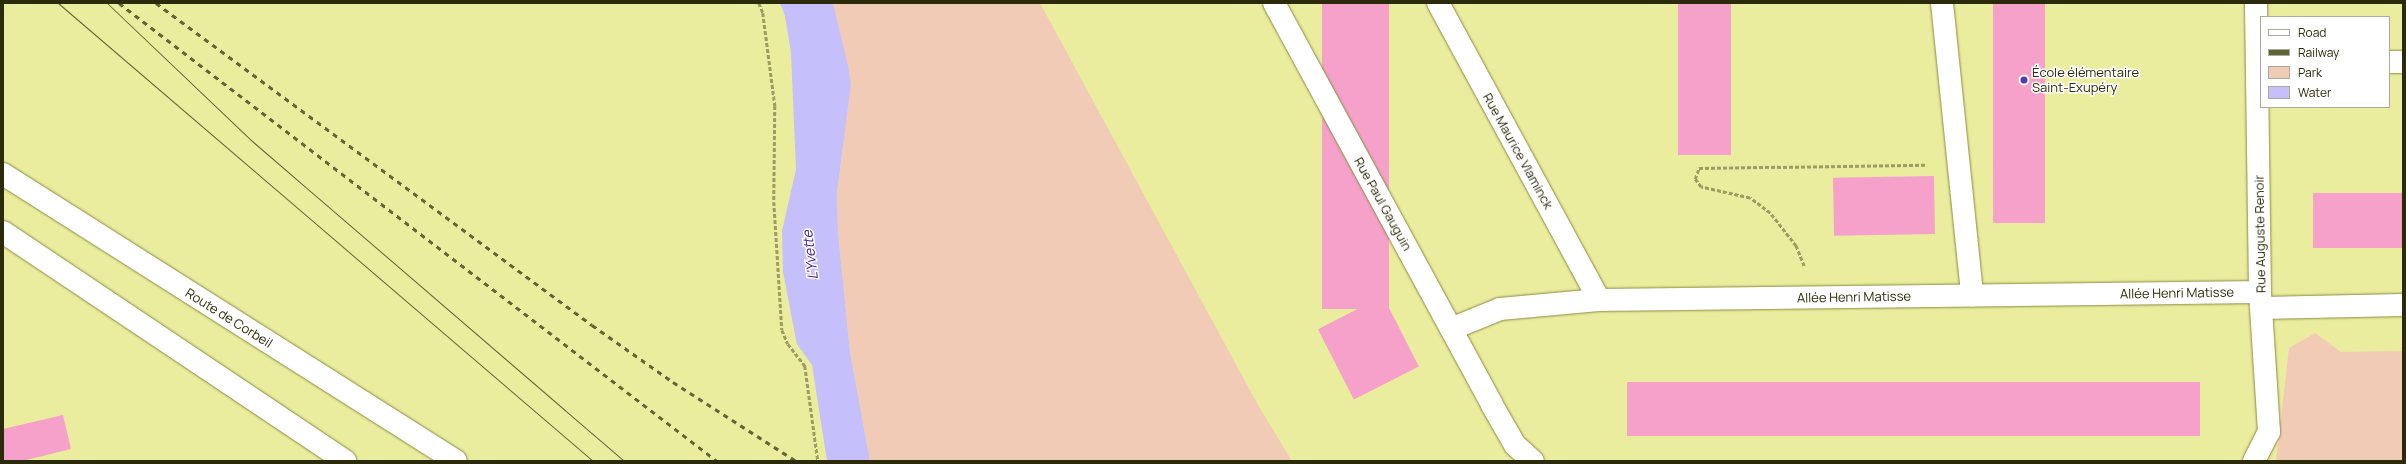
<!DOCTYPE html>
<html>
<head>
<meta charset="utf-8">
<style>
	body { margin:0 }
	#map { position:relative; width:2406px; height:464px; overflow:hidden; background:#eaec9e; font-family:Manrope,sans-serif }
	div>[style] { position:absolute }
	.green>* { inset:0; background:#f2cbb7 }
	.water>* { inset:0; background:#c5bffb }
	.pier>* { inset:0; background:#eaec9e }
	.building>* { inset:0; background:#f5a1ca; transform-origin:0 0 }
	.path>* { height:2.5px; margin-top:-1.25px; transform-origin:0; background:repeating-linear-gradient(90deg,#9b9d62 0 4px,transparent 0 6px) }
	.roads { filter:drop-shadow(0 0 1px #8c8c41) drop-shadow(0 0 1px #8c8c41) }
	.lane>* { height:22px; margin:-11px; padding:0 11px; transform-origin:11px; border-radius:11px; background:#fff }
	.street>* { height:22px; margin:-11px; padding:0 11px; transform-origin:11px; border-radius:11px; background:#fff }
	.secondary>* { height:22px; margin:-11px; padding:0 11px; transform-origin:11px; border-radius:11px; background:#fff }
	.tram>* { height:1px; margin:-0.5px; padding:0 0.5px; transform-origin:0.5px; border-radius:0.5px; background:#636436 }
	.rail>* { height:3px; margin-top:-1.5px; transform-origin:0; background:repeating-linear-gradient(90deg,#636436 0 5px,transparent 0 10px) }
	.dots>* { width:11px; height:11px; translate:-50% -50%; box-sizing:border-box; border:2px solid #fff; border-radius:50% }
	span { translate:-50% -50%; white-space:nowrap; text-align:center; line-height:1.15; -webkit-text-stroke:3px #fff; paint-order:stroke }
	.poi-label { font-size:13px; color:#2b2b0b }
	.left { translate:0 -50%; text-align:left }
	.street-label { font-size:13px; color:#2b2b0b }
	.water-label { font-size:14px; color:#422090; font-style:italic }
	.frame { position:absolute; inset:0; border:4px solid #2b2b0b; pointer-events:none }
	.legend { position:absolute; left:2260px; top:16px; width:130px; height:92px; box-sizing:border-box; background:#fff; border:1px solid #aaaa9d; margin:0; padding:5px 7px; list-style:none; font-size:12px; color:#2b2b0b }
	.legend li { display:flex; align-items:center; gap:8px; height:20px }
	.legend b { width:20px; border:1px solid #aaaa9d }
</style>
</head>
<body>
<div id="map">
	<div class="green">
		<i style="clip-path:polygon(833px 3px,1040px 3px,1258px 405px,1292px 461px,870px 461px,850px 352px,838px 232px,837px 193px,851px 85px)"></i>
		<i style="clip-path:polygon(2315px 333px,2341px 352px,2403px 351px,2403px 461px,2276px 461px,2289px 348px)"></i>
	</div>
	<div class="water">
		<i style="clip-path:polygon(780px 3px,833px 3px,848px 66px,851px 85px,837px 193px,838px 232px,850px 352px,870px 461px,827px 461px,797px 345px,783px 272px,782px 231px,796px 169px,791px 53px,785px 16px)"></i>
	</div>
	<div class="pier">
		<i style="clip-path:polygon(794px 340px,812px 365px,827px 461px,816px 456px)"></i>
	</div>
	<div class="building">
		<i style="left:1322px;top:3px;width:67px;height:306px"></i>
		<i style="left:1678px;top:3px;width:53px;height:152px"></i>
		<i style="left:1993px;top:3px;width:52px;height:220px"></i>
		<i style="left:1934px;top:176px;width:58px;height:101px;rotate:89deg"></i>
		<i style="left:2403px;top:193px;width:55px;height:90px;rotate:90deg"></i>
		<i style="left:1383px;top:296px;width:79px;height:73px;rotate:63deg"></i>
		<i style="left:2200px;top:382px;width:54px;height:573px;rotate:90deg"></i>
		<i style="clip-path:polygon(63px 415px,71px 449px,22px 461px,3px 461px,3px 429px)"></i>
	</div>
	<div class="path">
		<i style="left:759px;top:3px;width:11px;rotate:68deg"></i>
		<i style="left:763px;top:13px;width:94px;rotate:82.6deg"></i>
		<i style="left:775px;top:106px;width:96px;rotate:90.6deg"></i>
		<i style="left:774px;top:202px;width:128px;rotate:86.4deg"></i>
		<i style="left:782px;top:330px;width:15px;rotate:67deg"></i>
		<i style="left:788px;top:344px;width:28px;rotate:52deg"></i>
		<i style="left:805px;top:366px;width:96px;rotate:82.2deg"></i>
		<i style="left:1804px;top:266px;width:22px;rotate:-112deg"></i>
		<i style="left:1796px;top:246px;width:42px;rotate:-128.2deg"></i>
		<i style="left:1770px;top:213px;width:25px;rotate:-143deg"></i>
		<i style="left:1750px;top:198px;width:50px;rotate:-167.3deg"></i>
		<i style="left:1701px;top:187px;width:10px;rotate:-127deg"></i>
		<i style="left:1695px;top:179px;width:12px;rotate:-70deg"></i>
		<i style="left:1699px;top:168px;width:227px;rotate:-0.8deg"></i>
	</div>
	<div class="roads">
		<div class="lane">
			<i style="left:1438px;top:3px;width:338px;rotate:61.5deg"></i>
			<i style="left:1942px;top:3px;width:294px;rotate:84.1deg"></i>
			<i style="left:2389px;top:62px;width:14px"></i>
			<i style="left:2261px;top:308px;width:142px;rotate:-1.2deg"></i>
			<i style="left:1451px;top:329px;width:53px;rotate:-22.2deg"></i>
			<i style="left:1500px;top:309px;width:99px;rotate:-5.2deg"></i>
			<i style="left:1599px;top:300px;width:661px;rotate:-0.69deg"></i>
		</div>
		<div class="street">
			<i style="left:1274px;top:3px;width:457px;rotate:61.5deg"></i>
			<i style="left:1492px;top:405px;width:46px;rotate:60.1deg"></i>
			<i style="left:1515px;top:445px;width:24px;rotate:42deg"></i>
			<i style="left:2254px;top:461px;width:33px;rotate:-63deg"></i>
			<i style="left:2269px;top:432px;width:140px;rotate:-93.7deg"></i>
			<i style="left:2260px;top:292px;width:289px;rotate:-90.8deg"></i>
		</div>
		<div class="secondary">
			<i style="left:3px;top:174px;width:536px;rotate:32.36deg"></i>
			<i style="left:3px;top:232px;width:412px;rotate:33.8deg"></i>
		</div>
	</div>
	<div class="tram">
		<i style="left:58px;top:3px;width:704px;rotate:40.57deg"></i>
		<i style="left:107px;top:3px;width:200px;rotate:43.6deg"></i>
		<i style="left:252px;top:141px;width:491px;rotate:40.7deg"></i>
	</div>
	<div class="rail">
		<i style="left:119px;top:3px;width:753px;rotate:37.45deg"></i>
		<i style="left:156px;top:3px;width:542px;rotate:36.45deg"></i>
		<i style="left:592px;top:325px;width:99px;rotate:35.1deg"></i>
		<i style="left:673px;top:382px;width:146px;rotate:32.7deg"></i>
	</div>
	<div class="dots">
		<i style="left:2024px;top:80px;background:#5738b0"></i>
	</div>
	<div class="poi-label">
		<span class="left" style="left:2032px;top:80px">École élémentaire<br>Saint-Exupéry</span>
	</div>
	<div class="street-label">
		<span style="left:1518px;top:151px;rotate:61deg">Rue Maurice Vlaminck</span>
		<span style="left:1383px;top:204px;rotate:61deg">Rue Paul Gauguin</span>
		<span style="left:2260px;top:234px;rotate:-91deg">Rue Auguste Renoir</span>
		<span style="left:2177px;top:293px;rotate:-1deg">Allée Henri Matisse</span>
		<span style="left:1854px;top:297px;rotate:-1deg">Allée Henri Matisse</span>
		<span style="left:229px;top:318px;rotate:32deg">Route de Corbeil</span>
	</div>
	<div class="water-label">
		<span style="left:810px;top:255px;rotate:-97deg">L'Yvette</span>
	</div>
	<div class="frame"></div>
	<ul class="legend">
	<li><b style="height:5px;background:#fff"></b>Road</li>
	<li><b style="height:5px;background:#636436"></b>Railway</li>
	<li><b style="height:11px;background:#f2cbb7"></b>Park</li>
	<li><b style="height:11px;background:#c5bffb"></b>Water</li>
	</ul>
</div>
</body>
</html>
